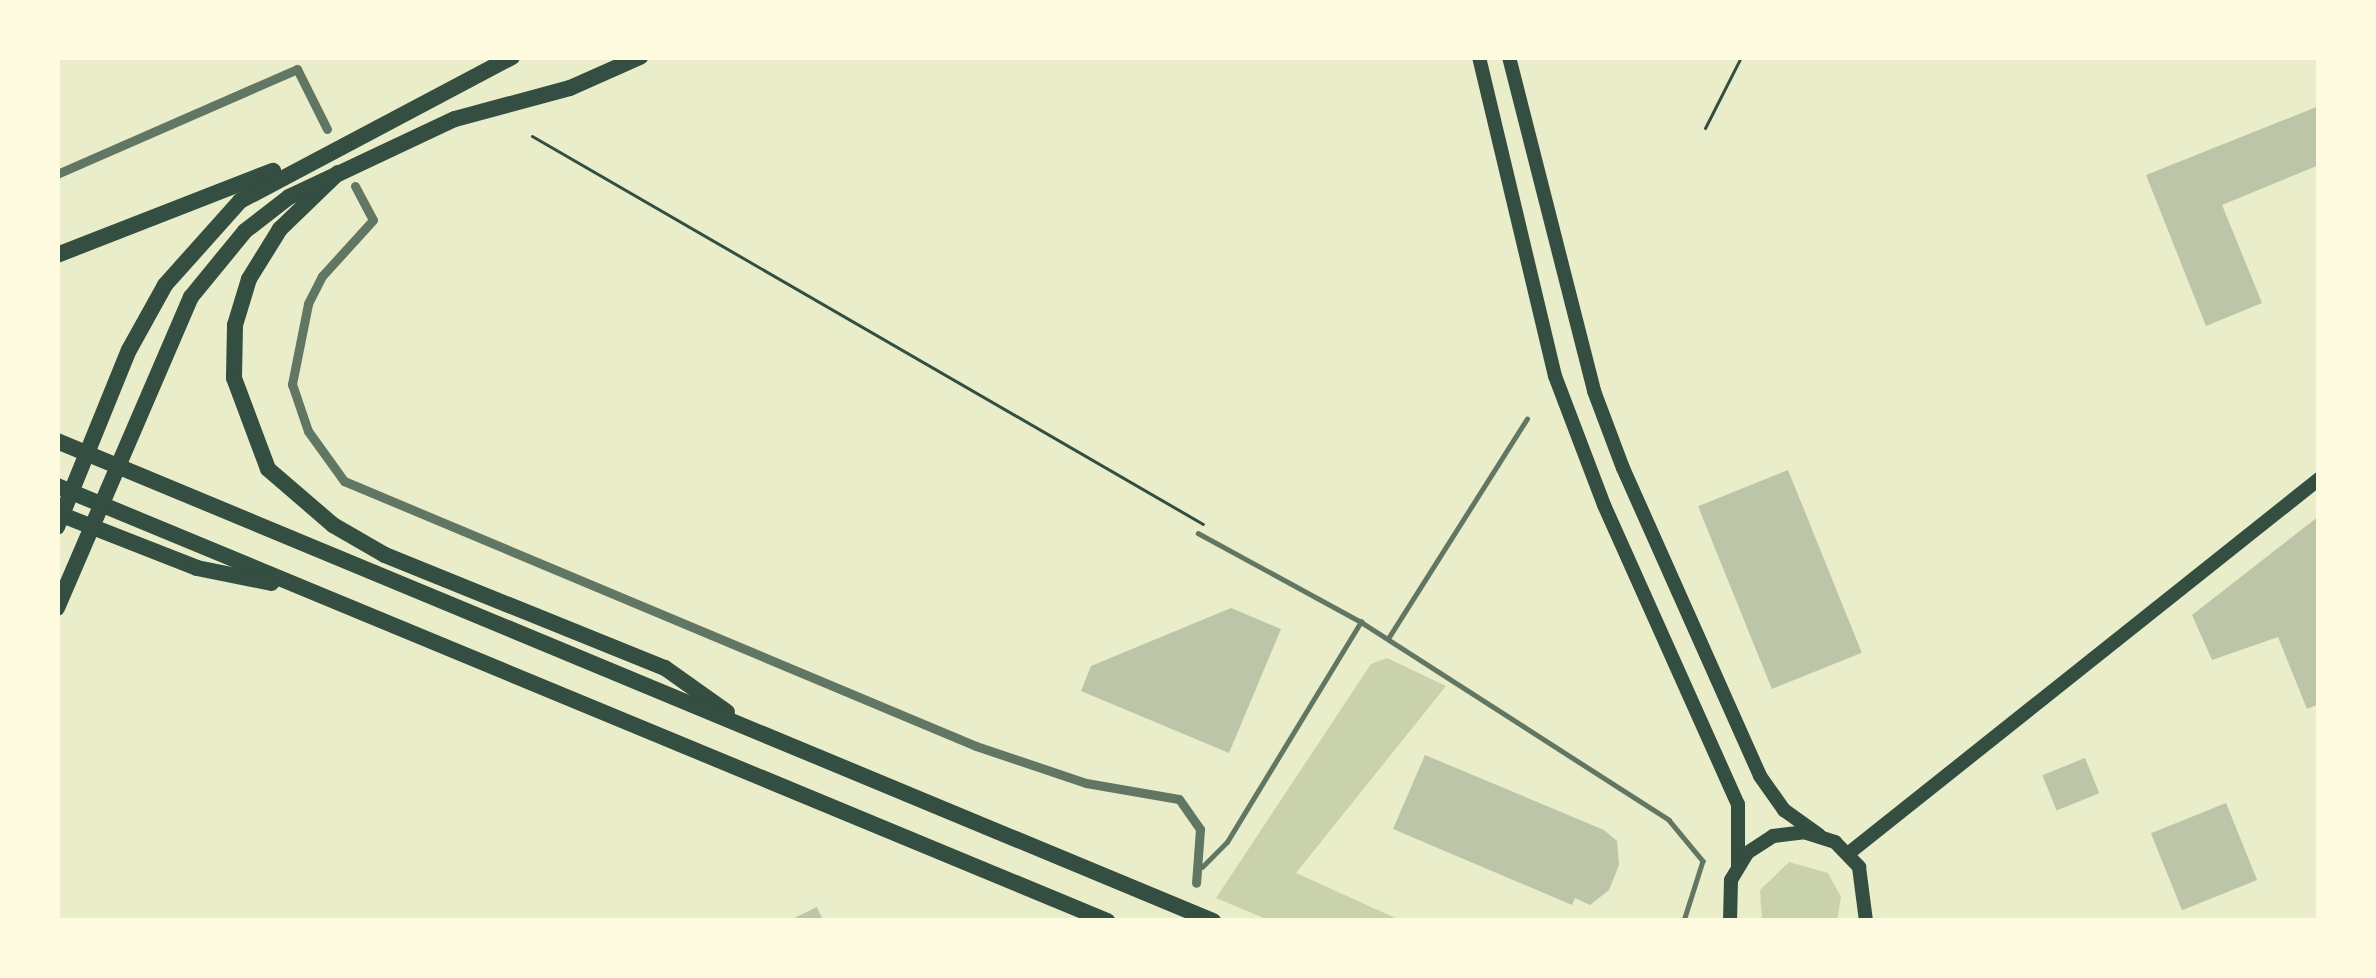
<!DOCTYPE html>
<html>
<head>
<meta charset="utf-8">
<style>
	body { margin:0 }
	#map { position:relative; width:2376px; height:978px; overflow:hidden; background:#e9edc9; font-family:Manrope,sans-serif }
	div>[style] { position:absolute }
	.green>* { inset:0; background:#cad2ad }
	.building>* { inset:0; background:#bcc5a7; transform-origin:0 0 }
	.path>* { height:3px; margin:-1.5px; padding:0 1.5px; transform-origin:1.5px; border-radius:1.5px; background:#344e41 }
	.service>* { height:4.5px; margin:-2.25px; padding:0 2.25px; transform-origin:2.25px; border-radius:2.25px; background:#617663 }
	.minor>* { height:9px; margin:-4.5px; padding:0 4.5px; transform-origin:4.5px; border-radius:4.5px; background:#617663 }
	.primary>* { height:14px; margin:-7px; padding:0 7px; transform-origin:7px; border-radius:7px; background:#344e41 }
	.motorway>* { height:16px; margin:-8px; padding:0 8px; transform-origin:8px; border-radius:8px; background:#344e41 }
	span { translate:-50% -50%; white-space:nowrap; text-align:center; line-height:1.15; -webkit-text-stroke:9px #fefae0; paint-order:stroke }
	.frame { position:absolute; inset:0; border:60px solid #fefae0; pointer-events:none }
</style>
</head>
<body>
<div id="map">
	<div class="green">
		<i style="clip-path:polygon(1387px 658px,1446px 686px,1296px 873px,1402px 921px,1271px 921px,1216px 898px,1371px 664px)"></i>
		<i style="clip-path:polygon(1789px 862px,1828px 873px,1841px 897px,1837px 921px,1762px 921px,1760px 890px)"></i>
	</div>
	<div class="building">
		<i style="clip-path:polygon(2319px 106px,2319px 165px,2222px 205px,2262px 303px,2206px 326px,2146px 175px)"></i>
		<i style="left:1788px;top:470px;width:197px;height:97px;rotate:68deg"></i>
		<i style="clip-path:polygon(2319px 516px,2319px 704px,2307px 709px,2278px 637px,2212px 660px,2192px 615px)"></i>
		<i style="clip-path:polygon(1231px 608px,1281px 629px,1229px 753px,1081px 691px,1091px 666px)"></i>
		<i style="clip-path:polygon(1425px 755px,1604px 830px,1617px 841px,1619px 865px,1609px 890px,1590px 905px,1575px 898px,1572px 905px,1393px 829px)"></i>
		<i style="left:2085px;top:758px;width:38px;height:46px;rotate:68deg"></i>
		<i style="left:2226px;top:803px;width:83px;height:81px;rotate:68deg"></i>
		<i style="clip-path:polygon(817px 907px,823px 921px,788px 921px)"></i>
	</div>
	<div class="path">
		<i style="left:1705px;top:128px;width:80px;rotate:-63.1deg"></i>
		<i style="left:532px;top:136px;width:775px;rotate:30.04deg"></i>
	</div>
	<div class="service">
		<i style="left:1198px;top:533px;width:186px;rotate:28.6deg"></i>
		<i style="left:1361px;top:622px;width:366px;rotate:32.7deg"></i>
		<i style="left:1669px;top:820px;width:53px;rotate:50.3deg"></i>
		<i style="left:1703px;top:861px;width:63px;rotate:107.6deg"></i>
		<i style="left:1389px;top:637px;width:258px;rotate:-57.7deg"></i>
		<i style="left:1202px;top:867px;width:35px;rotate:-45deg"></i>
		<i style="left:1227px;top:842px;width:258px;rotate:-58.7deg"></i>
	</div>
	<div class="minor">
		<i style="left:57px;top:174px;width:262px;rotate:-23.6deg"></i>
		<i style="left:297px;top:69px;width:67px;rotate:63.4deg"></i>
		<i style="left:355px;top:186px;width:38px;rotate:62deg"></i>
		<i style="left:373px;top:220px;width:76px;rotate:132.3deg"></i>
		<i style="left:322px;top:276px;width:31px;rotate:117deg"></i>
		<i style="left:308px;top:304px;width:82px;rotate:101.3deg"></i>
		<i style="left:292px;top:384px;width:50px;rotate:71.2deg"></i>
		<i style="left:308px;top:431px;width:62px;rotate:54.2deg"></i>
		<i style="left:344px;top:481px;width:685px;rotate:22.75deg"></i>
		<i style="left:976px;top:746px;width:116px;rotate:18.6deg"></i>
		<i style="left:1086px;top:783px;width:94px;rotate:9.8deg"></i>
		<i style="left:1179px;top:799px;width:37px;rotate:55deg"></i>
		<i style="left:1200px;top:829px;width:54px;rotate:94.2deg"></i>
	</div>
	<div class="primary">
		<i style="left:1479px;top:57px;width:328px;rotate:76.6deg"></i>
		<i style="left:1555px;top:376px;width:138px;rotate:69.2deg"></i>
		<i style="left:1604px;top:505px;width:328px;rotate:65.9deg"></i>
		<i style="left:1738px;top:804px;width:62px;rotate:90deg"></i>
		<i style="left:1509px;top:57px;width:345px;rotate:75.7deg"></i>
		<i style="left:1594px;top:391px;width:82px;rotate:69.4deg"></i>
		<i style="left:1623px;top:468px;width:337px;rotate:66deg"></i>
		<i style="left:1760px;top:776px;width:42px;rotate:54.8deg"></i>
		<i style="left:1784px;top:810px;width:43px;rotate:35.5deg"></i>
		<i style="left:1849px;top:853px;width:601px;rotate:-38.51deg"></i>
		<i style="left:1730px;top:921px;width:41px;rotate:-88.6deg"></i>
		<i style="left:1731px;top:880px;width:31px;rotate:-59deg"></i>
		<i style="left:1747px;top:853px;width:31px;rotate:-33deg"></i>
		<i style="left:1773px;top:836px;width:31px;rotate:-7deg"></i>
		<i style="left:1804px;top:832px;width:33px;rotate:18deg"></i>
		<i style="left:1835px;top:842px;width:35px;rotate:46deg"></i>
		<i style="left:1859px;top:867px;width:54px;rotate:82.6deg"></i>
	</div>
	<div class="motorway">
		<i style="left:338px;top:173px;width:81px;rotate:136deg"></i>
		<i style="left:280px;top:229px;width:59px;rotate:121.8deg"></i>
		<i style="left:249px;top:279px;width:48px;rotate:106.9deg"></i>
		<i style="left:235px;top:325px;width:53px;rotate:91.1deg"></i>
		<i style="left:234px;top:378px;width:97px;rotate:69.5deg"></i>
		<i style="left:268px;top:469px;width:86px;rotate:40.7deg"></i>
		<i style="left:333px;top:525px;width:60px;rotate:30deg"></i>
		<i style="left:385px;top:555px;width:302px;rotate:22deg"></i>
		<i style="left:665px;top:668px;width:76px;rotate:35.4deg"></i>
		<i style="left:57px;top:255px;width:232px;rotate:-21.3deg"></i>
		<i style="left:57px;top:441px;width:1252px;rotate:22.55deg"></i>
		<i style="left:57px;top:486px;width:1137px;rotate:22.5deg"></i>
		<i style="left:57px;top:513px;width:150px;rotate:21.4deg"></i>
		<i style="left:197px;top:568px;width:76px;rotate:11.3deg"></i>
		<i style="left:57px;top:527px;width:191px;rotate:-67.9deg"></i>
		<i style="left:129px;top:350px;width:74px;rotate:-61deg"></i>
		<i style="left:165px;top:285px;width:113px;rotate:-48.2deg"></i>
		<i style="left:240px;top:201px;width:308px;rotate:-27.9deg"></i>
		<i style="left:57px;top:608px;width:339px;rotate:-66.7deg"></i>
		<i style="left:191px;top:297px;width:85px;rotate:-50.7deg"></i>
		<i style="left:245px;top:231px;width:56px;rotate:-37.7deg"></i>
		<i style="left:289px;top:197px;width:183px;rotate:-25.2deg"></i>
		<i style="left:455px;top:119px;width:119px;rotate:-15.1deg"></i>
		<i style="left:570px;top:88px;width:77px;rotate:-23.9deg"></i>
	</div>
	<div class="frame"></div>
</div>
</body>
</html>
